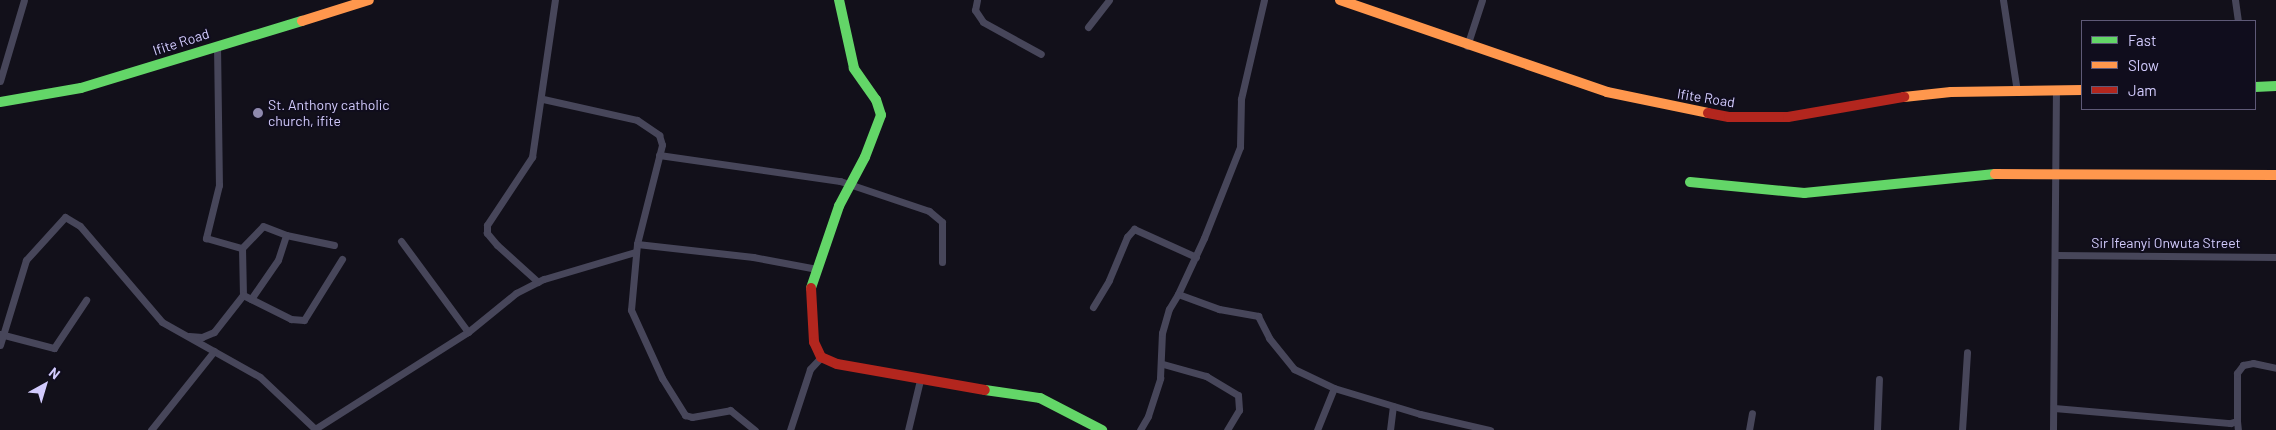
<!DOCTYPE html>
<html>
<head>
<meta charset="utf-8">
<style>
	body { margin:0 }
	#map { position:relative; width:2276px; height:430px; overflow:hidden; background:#12101a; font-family:Barlow,sans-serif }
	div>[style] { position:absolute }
	.street>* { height:7px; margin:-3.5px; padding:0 3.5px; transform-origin:3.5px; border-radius:3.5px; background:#47465a }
	.fast>* { height:10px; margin:-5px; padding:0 5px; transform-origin:5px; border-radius:5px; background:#63d668 }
	.slow>* { height:10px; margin:-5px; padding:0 5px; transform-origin:5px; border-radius:5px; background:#ff974d }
	.jam>* { height:10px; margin:-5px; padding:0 5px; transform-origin:5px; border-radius:5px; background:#b3261e }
	.dots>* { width:14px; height:14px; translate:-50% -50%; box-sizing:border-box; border:2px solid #100d1d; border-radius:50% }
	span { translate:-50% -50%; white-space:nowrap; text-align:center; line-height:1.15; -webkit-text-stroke:4px #100d1d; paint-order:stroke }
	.street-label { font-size:14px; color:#d2cbfd }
	.poi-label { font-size:14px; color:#d2cbfd }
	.left { translate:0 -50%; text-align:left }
	.legend { position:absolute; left:2081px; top:20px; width:175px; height:90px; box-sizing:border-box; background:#100d1d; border:1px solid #5e5977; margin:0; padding:6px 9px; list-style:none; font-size:15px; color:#d2cbfd }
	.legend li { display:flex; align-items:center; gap:10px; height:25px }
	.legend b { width:25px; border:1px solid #5e5977 }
	.north { position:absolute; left:20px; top:360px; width:50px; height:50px; -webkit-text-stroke:4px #100d1d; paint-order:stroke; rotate:39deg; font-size:14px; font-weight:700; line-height:20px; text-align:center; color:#d2cbfd }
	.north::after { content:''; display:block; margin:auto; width:18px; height:22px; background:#d2cbfd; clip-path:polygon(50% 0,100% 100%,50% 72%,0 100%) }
</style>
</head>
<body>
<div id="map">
	<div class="street">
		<i style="left:977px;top:0;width:10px;rotate:101deg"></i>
		<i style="left:975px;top:10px;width:14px;rotate:56deg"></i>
		<i style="left:983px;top:22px;width:66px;rotate:28.9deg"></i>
		<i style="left:1264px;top:0;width:102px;rotate:103.1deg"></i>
		<i style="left:1241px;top:99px;width:48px;rotate:91.2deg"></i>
		<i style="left:1240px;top:147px;width:98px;rotate:111.6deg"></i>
		<i style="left:1204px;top:238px;width:62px;rotate:114.9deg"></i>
		<i style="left:1178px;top:294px;width:44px;rotate:20.1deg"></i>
		<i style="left:1219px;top:309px;width:40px;rotate:10deg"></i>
		<i style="left:1258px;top:316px;width:25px;rotate:63deg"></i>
		<i style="left:1269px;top:338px;width:40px;rotate:51deg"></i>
		<i style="left:1294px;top:369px;width:44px;rotate:25.4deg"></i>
		<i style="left:2003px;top:0;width:92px;rotate:81.3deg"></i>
		<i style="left:2235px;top:0;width:21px;rotate:82deg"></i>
		<i style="left:1088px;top:27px;width:34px;rotate:-52deg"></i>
		<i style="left:217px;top:45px;width:140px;rotate:89.2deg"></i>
		<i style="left:219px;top:185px;width:55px;rotate:103.8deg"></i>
		<i style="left:206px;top:238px;width:37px;rotate:16deg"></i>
		<i style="left:242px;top:248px;width:30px;rotate:-46deg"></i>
		<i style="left:263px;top:226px;width:25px;rotate:21deg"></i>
		<i style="left:286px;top:235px;width:49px;rotate:11.8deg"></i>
		<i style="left:1467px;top:46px;width:48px;rotate:-71.9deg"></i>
		<i style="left:0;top:81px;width:84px;rotate:-73.5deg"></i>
		<i style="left:543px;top:99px;width:96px;rotate:12.6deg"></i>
		<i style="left:637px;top:120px;width:27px;rotate:34deg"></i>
		<i style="left:659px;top:135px;width:10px;rotate:73deg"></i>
		<i style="left:662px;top:145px;width:102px;rotate:104.2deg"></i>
		<i style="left:637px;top:244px;width:66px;rotate:95.2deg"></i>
		<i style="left:631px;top:310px;width:75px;rotate:65.5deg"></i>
		<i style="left:662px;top:378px;width:44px;rotate:58.1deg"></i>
		<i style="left:685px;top:415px;width:7px;rotate:16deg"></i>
		<i style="left:692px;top:417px;width:39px;rotate:-10deg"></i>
		<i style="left:730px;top:410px;width:32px;rotate:39deg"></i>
		<i style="left:659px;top:155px;width:183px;rotate:8.2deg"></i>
		<i style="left:840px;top:181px;width:94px;rotate:18.6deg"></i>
		<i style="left:929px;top:211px;width:17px;rotate:40deg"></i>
		<i style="left:942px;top:222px;width:40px;rotate:90deg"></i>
		<i style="left:401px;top:241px;width:113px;rotate:53.6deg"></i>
		<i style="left:637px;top:244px;width:117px;rotate:6.4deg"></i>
		<i style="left:753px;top:257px;width:65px;rotate:10.6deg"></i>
		<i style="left:242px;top:248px;width:47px;rotate:88.8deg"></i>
		<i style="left:2056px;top:255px;width:220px;rotate:0.5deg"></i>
		<i style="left:538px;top:282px;width:55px;rotate:-137.9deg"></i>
		<i style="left:497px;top:245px;width:16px;rotate:-130deg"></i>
		<i style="left:487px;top:233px;width:8px;rotate:-90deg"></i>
		<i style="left:487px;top:225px;width:82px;rotate:-56.5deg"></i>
		<i style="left:532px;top:157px;width:159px;rotate:-81.7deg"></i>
		<i style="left:251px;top:299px;width:47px;rotate:-55.3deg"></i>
		<i style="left:278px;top:260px;width:26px;rotate:-72deg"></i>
		<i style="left:1093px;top:307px;width:31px;rotate:-59deg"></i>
		<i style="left:1109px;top:280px;width:47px;rotate:-67.3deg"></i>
		<i style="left:1127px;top:237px;width:11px;rotate:-49deg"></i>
		<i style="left:1134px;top:229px;width:68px;rotate:24.3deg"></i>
		<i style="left:0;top:334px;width:56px;rotate:14.5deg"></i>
		<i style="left:54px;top:348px;width:58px;rotate:-56.3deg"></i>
		<i style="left:189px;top:336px;width:13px;rotate:4deg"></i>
		<i style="left:202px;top:337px;width:13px;rotate:-23deg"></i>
		<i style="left:214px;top:332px;width:47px;rotate:-51.9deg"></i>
		<i style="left:243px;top:295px;width:54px;rotate:26.6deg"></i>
		<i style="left:291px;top:319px;width:13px;rotate:4deg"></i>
		<i style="left:304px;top:320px;width:72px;rotate:-58.1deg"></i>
		<i style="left:0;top:345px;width:89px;rotate:-73deg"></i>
		<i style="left:26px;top:260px;width:58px;rotate:-47.8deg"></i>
		<i style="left:65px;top:217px;width:17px;rotate:31deg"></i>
		<i style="left:80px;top:226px;width:126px;rotate:49.5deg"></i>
		<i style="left:162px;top:322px;width:112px;rotate:29.3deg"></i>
		<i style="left:260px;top:377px;width:77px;rotate:43.4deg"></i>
		<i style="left:1163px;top:364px;width:45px;rotate:15.6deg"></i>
		<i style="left:1206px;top:376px;width:37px;rotate:31deg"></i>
		<i style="left:1238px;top:395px;width:15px;rotate:86deg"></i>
		<i style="left:1239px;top:410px;width:23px;rotate:121deg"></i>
		<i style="left:2054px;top:408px;width:177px;rotate:4.9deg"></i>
		<i style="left:2230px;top:423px;width:7px;rotate:-16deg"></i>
		<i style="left:2237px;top:421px;width:48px;rotate:-90deg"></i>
		<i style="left:2237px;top:373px;width:10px;rotate:-53deg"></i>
		<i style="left:2243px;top:365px;width:10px;rotate:-11deg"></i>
		<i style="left:2253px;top:363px;width:24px;rotate:12deg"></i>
		<i style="left:2237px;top:421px;width:9px;rotate:84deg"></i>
		<i style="left:315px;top:429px;width:181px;rotate:-32.4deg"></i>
		<i style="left:468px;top:332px;width:62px;rotate:-39.1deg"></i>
		<i style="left:516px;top:293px;width:31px;rotate:-27deg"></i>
		<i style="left:544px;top:279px;width:95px;rotate:-16.5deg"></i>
		<i style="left:151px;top:430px;width:101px;rotate:-51.4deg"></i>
		<i style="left:790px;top:430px;width:64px;rotate:-71.8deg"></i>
		<i style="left:810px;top:369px;width:16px;rotate:-47deg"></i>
		<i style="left:908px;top:430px;width:51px;rotate:-76.5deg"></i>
		<i style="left:1140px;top:430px;width:16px;rotate:-60deg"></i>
		<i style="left:1148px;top:416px;width:40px;rotate:-72deg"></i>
		<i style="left:1160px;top:378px;width:45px;rotate:-87.5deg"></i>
		<i style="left:1162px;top:333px;width:25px;rotate:-74deg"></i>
		<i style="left:1169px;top:309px;width:17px;rotate:-59deg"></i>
		<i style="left:1317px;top:430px;width:45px;rotate:-68deg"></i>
		<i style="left:1334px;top:388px;width:90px;rotate:16.8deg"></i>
		<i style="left:1420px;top:414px;width:72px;rotate:12.9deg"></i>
		<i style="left:1390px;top:430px;width:24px;rotate:-83deg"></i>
		<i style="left:1749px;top:430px;width:17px;rotate:-80deg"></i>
		<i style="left:1877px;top:430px;width:51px;rotate:-87.8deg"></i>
		<i style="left:1962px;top:430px;width:78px;rotate:-86.3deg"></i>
		<i style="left:2053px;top:430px;width:339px;rotate:-89.5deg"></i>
	</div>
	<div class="fast">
		<i style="left:2255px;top:87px;width:21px;rotate:-3deg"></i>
		<i style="left:0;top:102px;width:82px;rotate:-9.8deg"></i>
		<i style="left:81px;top:88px;width:231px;rotate:-16.9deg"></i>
		<i style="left:1690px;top:182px;width:115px;rotate:5.5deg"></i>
		<i style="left:1804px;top:193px;width:192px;rotate:-5.7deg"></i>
		<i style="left:811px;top:288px;width:87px;rotate:-71.1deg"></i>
		<i style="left:839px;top:206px;width:55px;rotate:-62deg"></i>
		<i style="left:865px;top:157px;width:45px;rotate:-69.1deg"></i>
		<i style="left:881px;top:115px;width:16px;rotate:-108deg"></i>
		<i style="left:876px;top:100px;width:39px;rotate:-125deg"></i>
		<i style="left:854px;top:68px;width:70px;rotate:-102.4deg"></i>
		<i style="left:985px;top:390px;width:56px;rotate:8.3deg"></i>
		<i style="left:1040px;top:398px;width:70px;rotate:27.3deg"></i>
	</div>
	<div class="slow">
		<i style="left:1340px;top:0;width:282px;rotate:19deg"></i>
		<i style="left:1607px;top:92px;width:103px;rotate:11.7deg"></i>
		<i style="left:302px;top:21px;width:70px;rotate:-17.4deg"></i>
		<i style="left:1904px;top:97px;width:47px;rotate:-6.1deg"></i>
		<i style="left:1951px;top:92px;width:131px;rotate:-0.9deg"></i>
		<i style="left:1995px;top:174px;width:281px;rotate:0.2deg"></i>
	</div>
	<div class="jam">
		<i style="left:1708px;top:113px;width:21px;rotate:11deg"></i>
		<i style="left:1729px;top:117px;width:59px"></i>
		<i style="left:1788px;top:117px;width:118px;rotate:-9.8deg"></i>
		<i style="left:811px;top:288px;width:54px;rotate:86.8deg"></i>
		<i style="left:814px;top:342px;width:17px;rotate:65deg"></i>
		<i style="left:821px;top:357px;width:17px;rotate:24deg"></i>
		<i style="left:837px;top:364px;width:150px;rotate:10deg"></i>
	</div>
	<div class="dots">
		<i style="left:258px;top:113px;background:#8f8aae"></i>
	</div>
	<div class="street-label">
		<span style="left:181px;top:42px;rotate:-18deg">Ifite Road</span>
		<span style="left:1706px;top:98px;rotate:9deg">Ifite Road</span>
		<span style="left:2166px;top:243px">Sir Ifeanyi Onwuta Street</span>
	</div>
	<div class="poi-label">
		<span class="left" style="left:268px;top:113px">St. Anthony catholic<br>church, ifite</span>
	</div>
	<ul class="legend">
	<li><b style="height:6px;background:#63d668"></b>Fast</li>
	<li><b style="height:6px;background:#ff974d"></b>Slow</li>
	<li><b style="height:6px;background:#b3261e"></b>Jam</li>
	</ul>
	<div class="north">N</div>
</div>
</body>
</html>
